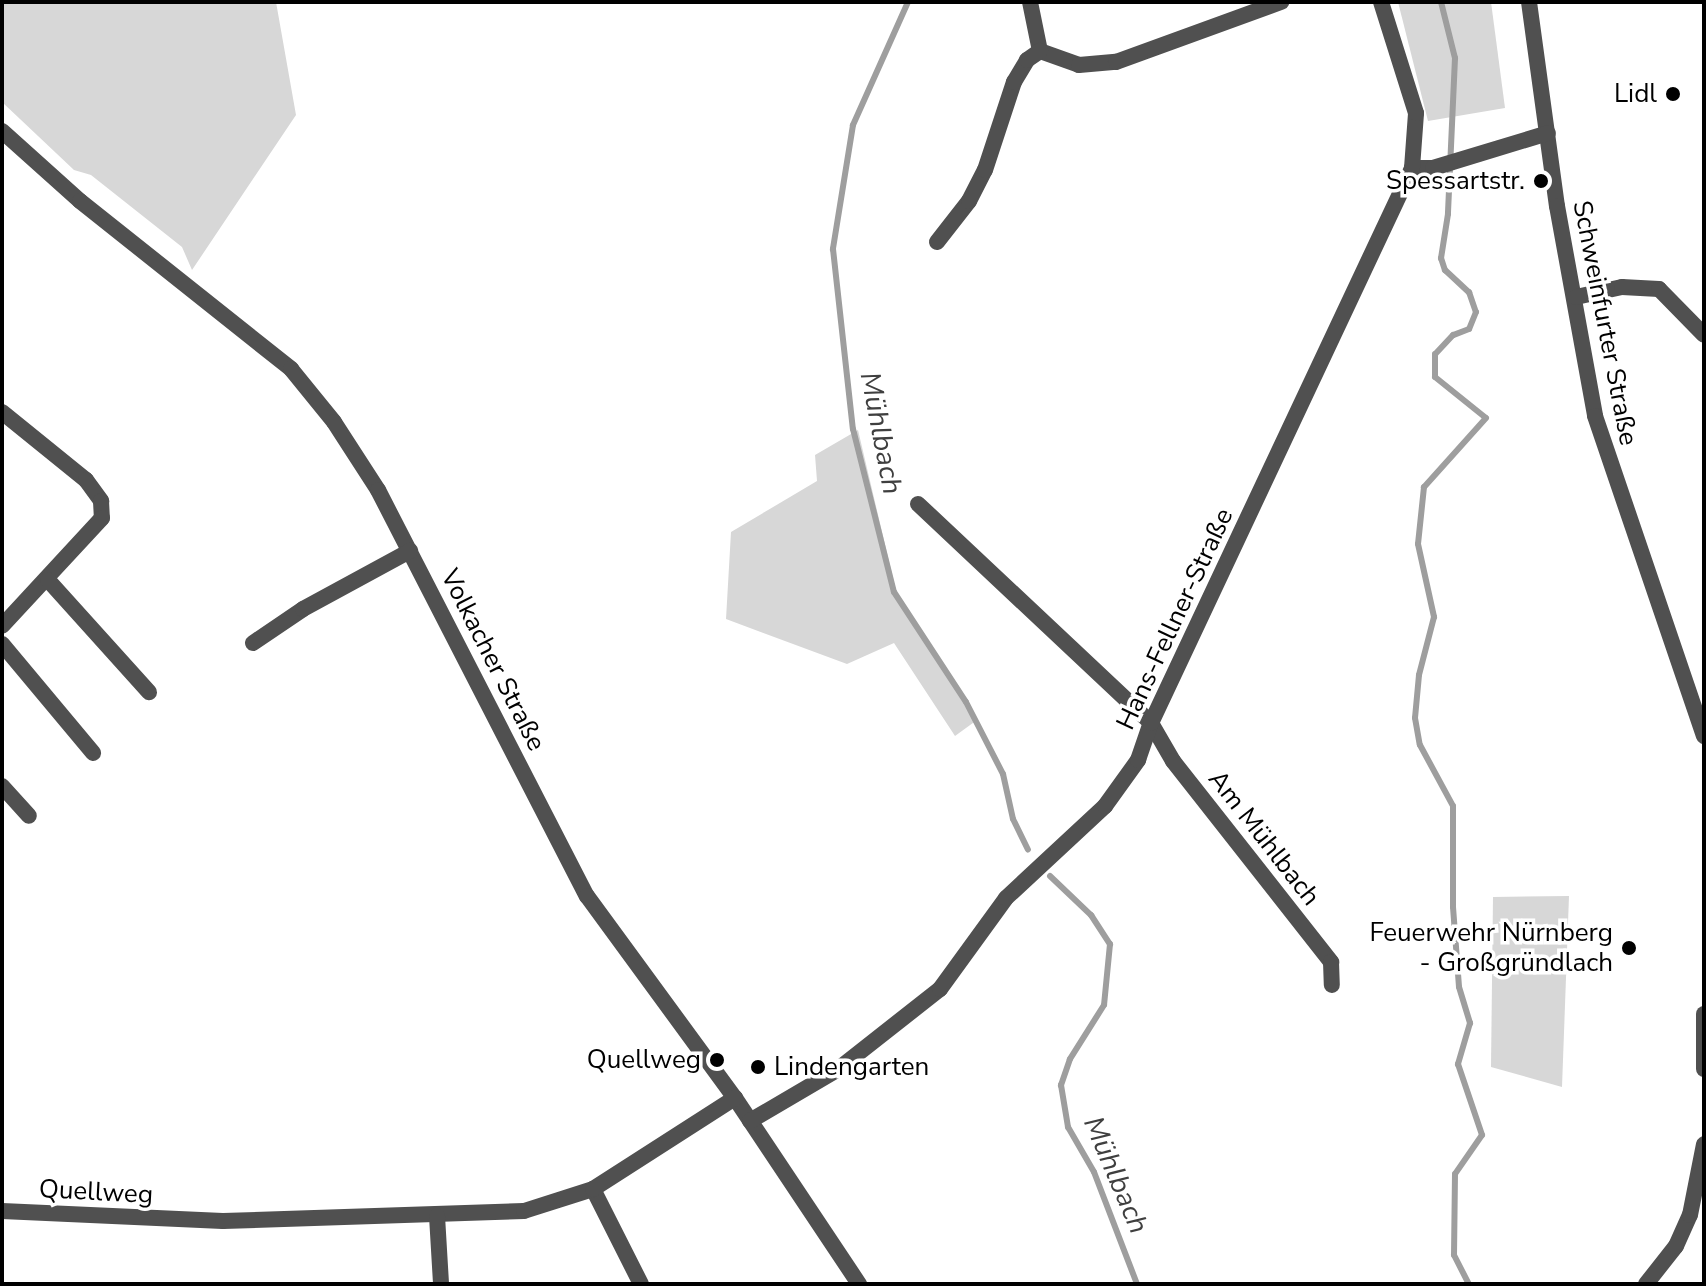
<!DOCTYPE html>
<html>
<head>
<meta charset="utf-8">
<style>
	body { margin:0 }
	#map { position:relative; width:1706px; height:1286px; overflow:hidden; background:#fff; font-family:"Nunito Sans",sans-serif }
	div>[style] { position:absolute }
	.green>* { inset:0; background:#d7d7d7 }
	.stream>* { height:6px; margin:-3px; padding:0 3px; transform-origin:3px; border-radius:3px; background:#9e9e9e }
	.minor>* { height:16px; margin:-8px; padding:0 8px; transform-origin:8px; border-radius:8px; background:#505050 }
	.dots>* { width:22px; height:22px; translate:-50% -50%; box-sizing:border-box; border:4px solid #fff; border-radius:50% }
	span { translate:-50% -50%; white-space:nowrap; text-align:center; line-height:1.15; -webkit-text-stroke:7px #fff; paint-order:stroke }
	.poi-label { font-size:26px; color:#000 }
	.right { translate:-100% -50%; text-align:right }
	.left { translate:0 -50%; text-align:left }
	.street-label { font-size:26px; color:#000 }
	.water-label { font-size:28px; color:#3f3f3f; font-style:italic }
	.frame { position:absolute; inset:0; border:4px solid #000; pointer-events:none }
</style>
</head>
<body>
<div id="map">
	<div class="green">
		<i style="clip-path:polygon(2px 2px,276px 2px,296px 115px,192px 270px,182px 247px,91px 175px,74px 170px,2px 102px)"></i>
		<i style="clip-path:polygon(1398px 2px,1491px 2px,1505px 108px,1428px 121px)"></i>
		<i style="clip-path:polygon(858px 430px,896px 591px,977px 720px,955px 736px,894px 643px,847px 664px,726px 619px,731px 532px,817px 481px,815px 455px)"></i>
		<i style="clip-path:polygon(1569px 896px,1562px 1087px,1491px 1067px,1493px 897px)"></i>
	</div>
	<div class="stream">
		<i style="left:908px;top:2px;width:135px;rotate:114.1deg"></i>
		<i style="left:853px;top:125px;width:126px;rotate:99.2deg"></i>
		<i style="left:833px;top:249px;width:181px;rotate:83.7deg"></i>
		<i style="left:853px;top:429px;width:168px;rotate:75.9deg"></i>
		<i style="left:894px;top:592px;width:131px;rotate:56.8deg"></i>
		<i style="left:966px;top:702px;width:81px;rotate:62.8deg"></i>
		<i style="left:1003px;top:774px;width:46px;rotate:77.5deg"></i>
		<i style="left:1013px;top:819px;width:34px;rotate:64deg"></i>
		<i style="left:1441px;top:2px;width:58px;rotate:76deg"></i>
		<i style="left:1455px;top:58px;width:156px;rotate:92.6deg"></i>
		<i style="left:1448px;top:214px;width:45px;rotate:99deg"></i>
		<i style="left:1441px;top:258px;width:13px;rotate:72deg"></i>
		<i style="left:1445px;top:270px;width:33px;rotate:43deg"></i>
		<i style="left:1469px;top:292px;width:21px;rotate:71deg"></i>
		<i style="left:1476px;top:312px;width:18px;rotate:112deg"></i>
		<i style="left:1469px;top:329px;width:17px;rotate:159deg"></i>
		<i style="left:1453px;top:335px;width:26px;rotate:133deg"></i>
		<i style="left:1435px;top:354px;width:23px;rotate:90deg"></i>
		<i style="left:1435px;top:377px;width:65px;rotate:38.8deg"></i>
		<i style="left:1486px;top:418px;width:93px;rotate:131.9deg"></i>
		<i style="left:1424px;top:487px;width:57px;rotate:96deg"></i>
		<i style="left:1418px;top:544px;width:75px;rotate:77.6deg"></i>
		<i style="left:1434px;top:617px;width:60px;rotate:104.5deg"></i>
		<i style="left:1419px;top:675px;width:43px;rotate:95.3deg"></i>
		<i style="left:1415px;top:718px;width:27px;rotate:80deg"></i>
		<i style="left:1420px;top:745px;width:69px;rotate:61.6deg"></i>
		<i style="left:1453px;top:806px;width:101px;rotate:90deg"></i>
		<i style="left:1453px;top:907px;width:80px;rotate:85.7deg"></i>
		<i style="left:1459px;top:987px;width:38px;rotate:73deg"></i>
		<i style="left:1470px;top:1023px;width:43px;rotate:106.3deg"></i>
		<i style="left:1458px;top:1064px;width:75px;rotate:71.3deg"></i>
		<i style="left:1482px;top:1135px;width:47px;rotate:124.7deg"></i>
		<i style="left:1455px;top:1174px;width:81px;rotate:90.7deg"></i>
		<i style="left:1454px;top:1255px;width:33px;rotate:63deg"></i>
		<i style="left:1050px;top:876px;width:57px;rotate:43.6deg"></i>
		<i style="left:1091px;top:915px;width:35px;rotate:57deg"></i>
		<i style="left:1110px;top:944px;width:61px;rotate:95.6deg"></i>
		<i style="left:1104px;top:1005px;width:64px;rotate:122.2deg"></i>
		<i style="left:1070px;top:1059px;width:28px;rotate:109deg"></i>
		<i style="left:1061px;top:1085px;width:43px;rotate:80.5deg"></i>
		<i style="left:1068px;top:1127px;width:52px;rotate:60deg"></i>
		<i style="left:1094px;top:1172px;width:120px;rotate:69deg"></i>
	</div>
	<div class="minor">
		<i style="left:1030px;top:2px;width:50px;rotate:78.5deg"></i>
		<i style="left:1529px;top:2px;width:206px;rotate:82.2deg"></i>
		<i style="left:1557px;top:206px;width:213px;rotate:79.7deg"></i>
		<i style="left:1595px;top:416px;width:338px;rotate:71.2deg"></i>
		<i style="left:1040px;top:51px;width:41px;rotate:19.7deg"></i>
		<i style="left:1079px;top:65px;width:37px;rotate:-5deg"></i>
		<i style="left:1116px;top:62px;width:176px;rotate:-20deg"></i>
		<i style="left:2px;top:131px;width:105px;rotate:41.9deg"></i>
		<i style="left:80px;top:201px;width:270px;rotate:38.5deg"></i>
		<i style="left:291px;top:369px;width:68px;rotate:50.9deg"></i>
		<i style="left:334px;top:422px;width:81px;rotate:57.1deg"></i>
		<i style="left:378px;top:490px;width:457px;rotate:62.8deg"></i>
		<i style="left:587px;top:896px;width:250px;rotate:53.8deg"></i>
		<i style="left:735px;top:1098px;width:224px;rotate:56.3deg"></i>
		<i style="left:1412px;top:168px;width:21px"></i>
		<i style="left:1433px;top:168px;width:120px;rotate:-16.9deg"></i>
		<i style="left:937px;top:242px;width:52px;rotate:-52deg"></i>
		<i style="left:969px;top:201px;width:35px;rotate:-63deg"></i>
		<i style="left:985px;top:170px;width:93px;rotate:-71.8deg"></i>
		<i style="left:1014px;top:82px;width:26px;rotate:-59deg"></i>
		<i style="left:1027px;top:60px;width:16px;rotate:-35deg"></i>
		<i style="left:1576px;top:297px;width:47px;rotate:-12.3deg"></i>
		<i style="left:1622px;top:287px;width:37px;rotate:3deg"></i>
		<i style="left:1659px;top:289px;width:64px;rotate:45.6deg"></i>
		<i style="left:2px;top:412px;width:108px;rotate:39deg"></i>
		<i style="left:86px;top:480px;width:26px;rotate:54deg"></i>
		<i style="left:101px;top:501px;width:17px;rotate:87deg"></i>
		<i style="left:102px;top:518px;width:147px;rotate:132.8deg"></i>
		<i style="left:918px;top:504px;width:320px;rotate:43.2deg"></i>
		<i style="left:1151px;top:723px;width:44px;rotate:59.9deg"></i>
		<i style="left:1173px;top:761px;width:256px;rotate:51.8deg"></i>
		<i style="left:1331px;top:962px;width:23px;rotate:88deg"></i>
		<i style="left:48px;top:580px;width:151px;rotate:48deg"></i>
		<i style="left:253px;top:643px;width:60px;rotate:-34.2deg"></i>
		<i style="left:303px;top:609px;width:122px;rotate:-28.5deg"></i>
		<i style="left:2px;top:644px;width:142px;rotate:50.1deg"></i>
		<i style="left:2px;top:786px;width:40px;rotate:48deg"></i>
		<i style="left:1704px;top:1014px;width:55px;rotate:90deg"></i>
		<i style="left:750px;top:1121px;width:101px;rotate:-30.4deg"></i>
		<i style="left:837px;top:1070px;width:131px;rotate:-38.2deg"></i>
		<i style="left:940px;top:989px;width:112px;rotate:-54deg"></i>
		<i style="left:1006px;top:898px;width:135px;rotate:-42.9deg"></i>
		<i style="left:1105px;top:806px;width:57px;rotate:-54.3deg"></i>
		<i style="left:1138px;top:760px;width:39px;rotate:-71deg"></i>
		<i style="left:1151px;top:723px;width:613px;rotate:-64.81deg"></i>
		<i style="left:1412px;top:168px;width:55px;rotate:-85.8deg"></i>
		<i style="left:1416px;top:113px;width:116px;rotate:-107.5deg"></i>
		<i style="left:593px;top:1189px;width:106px;rotate:63.2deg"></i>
		<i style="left:2px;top:1211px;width:221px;rotate:2.6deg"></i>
		<i style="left:223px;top:1221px;width:301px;rotate:-1.9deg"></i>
		<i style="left:524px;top:1211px;width:72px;rotate:-17.7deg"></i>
		<i style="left:593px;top:1189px;width:169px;rotate:-32.7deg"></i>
		<i style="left:437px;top:1216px;width:68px;rotate:86.6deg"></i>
		<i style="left:1646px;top:1284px;width:48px;rotate:-51.7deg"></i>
		<i style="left:1676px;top:1246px;width:34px;rotate:-66deg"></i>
		<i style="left:1690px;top:1215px;width:72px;rotate:-78.8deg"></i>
	</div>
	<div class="dots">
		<i style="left:1673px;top:94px;background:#000"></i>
		<i style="left:1541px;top:181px;background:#000"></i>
		<i style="left:1629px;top:948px;background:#000"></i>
		<i style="left:717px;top:1060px;background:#000"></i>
		<i style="left:758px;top:1067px;background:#000"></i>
	</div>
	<div class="poi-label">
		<span class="right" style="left:1657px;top:94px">Lidl</span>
		<span class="right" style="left:1525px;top:181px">Spessartstr.</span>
		<span class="right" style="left:1613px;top:948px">Feuerwehr Nürnberg<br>- Großgründlach</span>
		<span class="right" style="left:701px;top:1060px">Quellweg</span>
		<span class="left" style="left:774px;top:1067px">Lindengarten</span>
	</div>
	<div class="street-label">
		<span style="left:1605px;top:323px;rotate:79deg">Schweinfurter Straße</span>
		<span style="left:1175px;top:619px;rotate:-65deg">Hans-Fellner-Straße</span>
		<span style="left:493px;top:660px;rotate:63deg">Volkacher Straße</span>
		<span style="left:1264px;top:838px;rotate:52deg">Am Mühlbach</span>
		<span style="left:96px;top:1192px;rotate:3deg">Quellweg</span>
	</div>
	<div class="water-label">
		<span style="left:881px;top:433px;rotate:79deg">Mühlbach</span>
		<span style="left:1116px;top:1175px;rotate:67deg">Mühlbach</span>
	</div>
	<div class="frame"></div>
</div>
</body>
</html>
